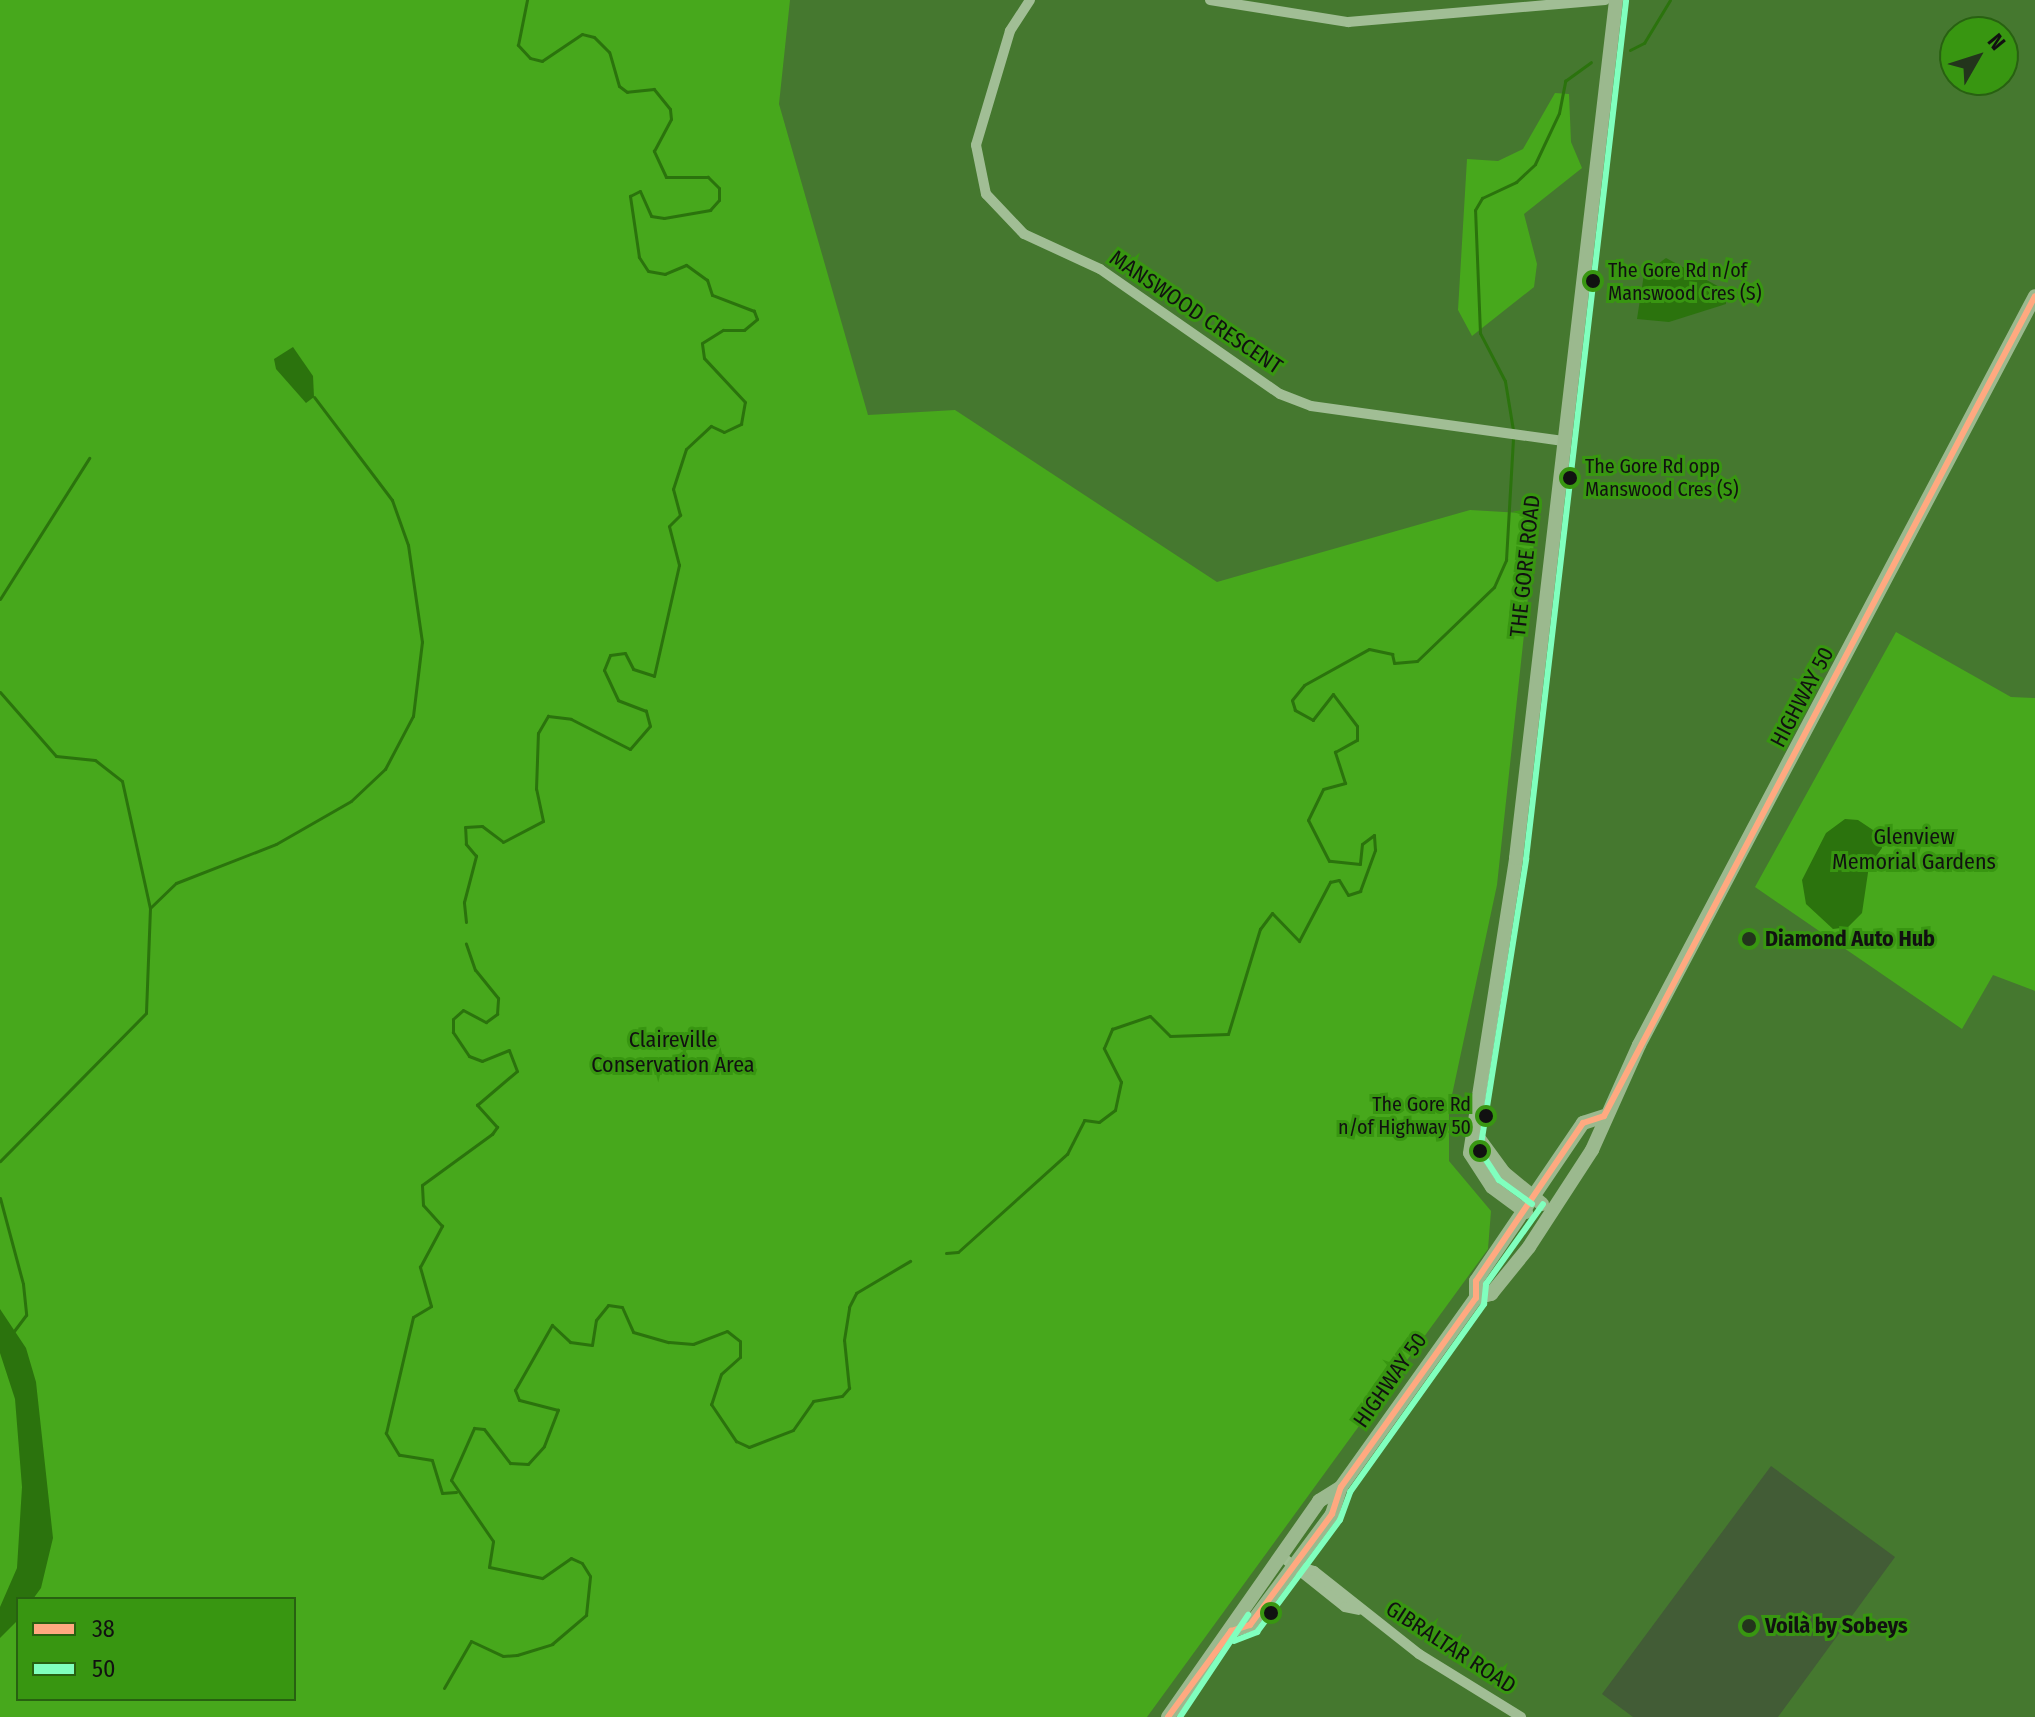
<!DOCTYPE html>
<html>
<head>
<meta charset="utf-8">
<style>
	body { margin:0 }
	#map { position:relative; width:2035px; height:1717px; overflow:hidden; background:#45782f; font-family:"Fira Sans Condensed",sans-serif }
	div>[style] { position:absolute }
	.green>* { inset:0; background:#47a81c }
	.water>* { inset:0; background:#2b730d }
	.stream>* { height:3px; margin:-1.5px; padding:0 1.5px; transform-origin:1.5px; border-radius:1.5px; background:#2b730d }
	.building>* { inset:0; background:#425c36 }
	.minor>* { height:10px; margin:-5px; padding:0 5px; transform-origin:5px; border-radius:5px; background:#a1be95 }
	.secondary>* { height:14px; margin:-7px; padding:0 7px; transform-origin:7px; border-radius:7px; background:#9bb98e }
	.bus-1>* { height:6px; margin:-3px; padding:0 3px; transform-origin:3px; border-radius:3px; background:#ffa980 }
	.bus-2>* { height:6px; margin:-3px; padding:0 3px; transform-origin:3px; border-radius:3px; background:#80ffbe }
	.dots>* { width:22px; height:22px; translate:-50% -50%; box-sizing:border-box; border:4px solid #389611; border-radius:50% }
	span { translate:-50% -50%; white-space:nowrap; text-align:center; line-height:1.15; -webkit-text-stroke:6px #389611; paint-order:stroke }
	.bus-label { font-size:20px; color:#111 }
	.left { translate:0 -50%; text-align:left }
	.right { translate:-100% -50%; text-align:right }
	.street-label { font-size:22px; color:#111 }
	.park-label { font-size:22px; color:#111 }
	.poi-label { font-size:22px; color:#111; font-weight:700 }
	.legend { position:absolute; left:16px; top:1597px; width:280px; height:104px; box-sizing:border-box; background:#389611; border:2px solid #286111; margin:0; padding:10px 14px; list-style:none; font-size:24px; color:#111 }
	.legend li { display:flex; align-items:center; gap:16px; height:40px }
	.legend b { width:40px; border:2px solid #286111 }
	.north { position:absolute; left:1939px; top:16px; width:80px; height:80px; box-sizing:border-box; background:#389611; border:2px solid #286111; border-radius:50%; rotate:51deg; font-size:22px; font-weight:700; line-height:32px; text-align:center; color:#111 }
	.north::after { content:''; display:block; margin:auto; width:28px; height:36px; background:#23351c; clip-path:polygon(50% 0,100% 100%,50% 72%,0 100%) }
</style>
</head>
<body>
<div id="map">
	<div class="green">
		<i style="clip-path:polygon(evenodd,0 0,790px 0,779px 104px,868px 415px,955px 410px,1217px 582px,1470px 510px,1537px 514px,1497px 885px,1449px 1109px,1449px 1161px,1491px 1211px,1488px 1249px,1147px 1717px,0 1717px,0 0,18px 1599px,294px 1599px,294px 1699px,18px 1699px,18px 1599px)"></i>
		<i style="clip-path:polygon(1555px 93px,1569px 94px,1571px 142px,1582px 168px,1524px 214px,1537px 264px,1534px 287px,1472px 336px,1458px 310px,1467px 159px,1498px 161px,1523px 149px)"></i>
		<i style="clip-path:polygon(1896px 632px,2011px 697px,2035px 698px,2035px 991px,1993px 975px,1962px 1029px,1755px 887px)"></i>
	</div>
	<div class="water">
		<i style="clip-path:polygon(1666px 258px,1725px 290px,1726px 304px,1669px 322px,1637px 319px,1644px 274px)"></i>
		<i style="clip-path:polygon(293px 347px,313px 376px,314px 397px,306px 403px,276px 369px,274px 359px)"></i>
		<i style="clip-path:polygon(1858px 820px,1879px 834px,1882px 848px,1869px 866px,1862px 913px,1848px 927px,1833px 929px,1806px 904px,1802px 880px,1826px 833px,1845px 819px)"></i>
		<i style="clip-path:polygon(0 1309px,26px 1348px,36px 1382px,53px 1538px,41px 1588px,33px 1599px,18px 1599px,18px 1620px,0 1638px,0 1607px,17px 1568px,22px 1487px,15px 1399px,0 1353px)"></i>
	</div>
	<div class="stream">
		<i style="left:1630px;top:50px;width:16px;rotate:-27deg"></i>
		<i style="left:1644px;top:43px;width:50px;rotate:-58.8deg"></i>
		<i style="left:1513px;top:430px;width:50px;rotate:-99.3deg"></i>
		<i style="left:1505px;top:381px;width:54px;rotate:-117.5deg"></i>
		<i style="left:1480px;top:333px;width:123px;rotate:-92.3deg"></i>
		<i style="left:1475px;top:210px;width:14px;rotate:-60deg"></i>
		<i style="left:1482px;top:198px;width:38px;rotate:-25deg"></i>
		<i style="left:1516px;top:182px;width:26px;rotate:-43deg"></i>
		<i style="left:1535px;top:164px;width:56px;rotate:-64.8deg"></i>
		<i style="left:1559px;top:113px;width:33px;rotate:-79deg"></i>
		<i style="left:1565px;top:81px;width:32px;rotate:-36deg"></i>
		<i style="left:0;top:599px;width:167px;rotate:-57.7deg"></i>
		<i style="left:0;top:692px;width:85px;rotate:48.8deg"></i>
		<i style="left:56px;top:756px;width:39px;rotate:6deg"></i>
		<i style="left:95px;top:760px;width:34px;rotate:38deg"></i>
		<i style="left:122px;top:781px;width:130px;rotate:77.6deg"></i>
		<i style="left:150px;top:908px;width:105px;rotate:92.2deg"></i>
		<i style="left:146px;top:1013px;width:208px;rotate:134.6deg"></i>
		<i style="left:150px;top:908px;width:36px;rotate:-44deg"></i>
		<i style="left:176px;top:883px;width:107px;rotate:-21.3deg"></i>
		<i style="left:276px;top:844px;width:86px;rotate:-29.8deg"></i>
		<i style="left:351px;top:801px;width:47px;rotate:-43.3deg"></i>
		<i style="left:385px;top:769px;width:60px;rotate:-62.2deg"></i>
		<i style="left:413px;top:716px;width:75px;rotate:-83.1deg"></i>
		<i style="left:422px;top:642px;width:98px;rotate:-98.2deg"></i>
		<i style="left:408px;top:545px;width:48px;rotate:-109.6deg"></i>
		<i style="left:392px;top:500px;width:129px;rotate:-127.1deg"></i>
		<i style="left:466px;top:922px;width:20px;rotate:-96deg"></i>
		<i style="left:464px;top:902px;width:48px;rotate:-75.4deg"></i>
		<i style="left:476px;top:856px;width:16px;rotate:-130deg"></i>
		<i style="left:466px;top:844px;width:17px;rotate:-93deg"></i>
		<i style="left:465px;top:827px;width:17px;rotate:-3deg"></i>
		<i style="left:482px;top:826px;width:26px;rotate:37deg"></i>
		<i style="left:503px;top:842px;width:45px;rotate:-27.7deg"></i>
		<i style="left:543px;top:821px;width:33px;rotate:-102deg"></i>
		<i style="left:536px;top:789px;width:56px;rotate:-88deg"></i>
		<i style="left:538px;top:733px;width:20px;rotate:-60deg"></i>
		<i style="left:548px;top:716px;width:23px;rotate:7deg"></i>
		<i style="left:571px;top:719px;width:66px;rotate:27deg"></i>
		<i style="left:630px;top:749px;width:30px;rotate:-49deg"></i>
		<i style="left:650px;top:726px;width:16px;rotate:-105deg"></i>
		<i style="left:646px;top:711px;width:30px;rotate:-159deg"></i>
		<i style="left:618px;top:700px;width:33px;rotate:-115deg"></i>
		<i style="left:604px;top:670px;width:16px;rotate:-68deg"></i>
		<i style="left:610px;top:655px;width:15px;rotate:-8deg"></i>
		<i style="left:625px;top:653px;width:18px;rotate:63deg"></i>
		<i style="left:633px;top:669px;width:22px;rotate:18deg"></i>
		<i style="left:654px;top:676px;width:114px;rotate:-77.3deg"></i>
		<i style="left:679px;top:565px;width:40px;rotate:-104.4deg"></i>
		<i style="left:669px;top:526px;width:16px;rotate:-45deg"></i>
		<i style="left:680px;top:515px;width:27px;rotate:-105deg"></i>
		<i style="left:673px;top:489px;width:42px;rotate:-72deg"></i>
		<i style="left:686px;top:449px;width:34px;rotate:-43deg"></i>
		<i style="left:711px;top:426px;width:14px;rotate:25deg"></i>
		<i style="left:724px;top:432px;width:19px;rotate:-25deg"></i>
		<i style="left:741px;top:424px;width:22px;rotate:-80deg"></i>
		<i style="left:745px;top:402px;width:60px;rotate:-133deg"></i>
		<i style="left:704px;top:358px;width:15px;rotate:-98deg"></i>
		<i style="left:702px;top:343px;width:25px;rotate:-32deg"></i>
		<i style="left:723px;top:330px;width:21px"></i>
		<i style="left:744px;top:330px;width:17px;rotate:-40deg"></i>
		<i style="left:757px;top:319px;width:9px;rotate:-111deg"></i>
		<i style="left:754px;top:311px;width:45px;rotate:-159.1deg"></i>
		<i style="left:712px;top:295px;width:16px;rotate:-108deg"></i>
		<i style="left:707px;top:280px;width:26px;rotate:-144deg"></i>
		<i style="left:686px;top:265px;width:23px;rotate:157deg"></i>
		<i style="left:665px;top:274px;width:17px;rotate:-170deg"></i>
		<i style="left:648px;top:271px;width:17px;rotate:-123deg"></i>
		<i style="left:639px;top:257px;width:62px;rotate:-98.4deg"></i>
		<i style="left:630px;top:196px;width:11px;rotate:-27deg"></i>
		<i style="left:640px;top:191px;width:27px;rotate:66deg"></i>
		<i style="left:651px;top:216px;width:13px;rotate:9deg"></i>
		<i style="left:664px;top:218px;width:47px;rotate:-9.9deg"></i>
		<i style="left:710px;top:210px;width:13px;rotate:-48deg"></i>
		<i style="left:719px;top:200px;width:12px;rotate:-90deg"></i>
		<i style="left:719px;top:188px;width:16px;rotate:-135deg"></i>
		<i style="left:708px;top:177px;width:42px;rotate:180deg"></i>
		<i style="left:666px;top:177px;width:29px;rotate:-115deg"></i>
		<i style="left:654px;top:151px;width:36px;rotate:-62deg"></i>
		<i style="left:671px;top:119px;width:10px;rotate:-96deg"></i>
		<i style="left:670px;top:109px;width:26px;rotate:-129deg"></i>
		<i style="left:654px;top:89px;width:27px;rotate:174deg"></i>
		<i style="left:627px;top:92px;width:10px;rotate:-143deg"></i>
		<i style="left:619px;top:86px;width:35px;rotate:-106deg"></i>
		<i style="left:609px;top:52px;width:21px;rotate:-135deg"></i>
		<i style="left:594px;top:37px;width:12px;rotate:-166deg"></i>
		<i style="left:582px;top:34px;width:48px;rotate:146deg"></i>
		<i style="left:542px;top:61px;width:12px;rotate:-166deg"></i>
		<i style="left:530px;top:58px;width:18px;rotate:-133deg"></i>
		<i style="left:518px;top:45px;width:46px;rotate:-78.7deg"></i>
		<i style="left:0;top:1198px;width:89px;rotate:75deg"></i>
		<i style="left:23px;top:1284px;width:31px;rotate:84deg"></i>
		<i style="left:26px;top:1315px;width:20px;rotate:127deg"></i>
		<i style="left:946px;top:1253px;width:12px;rotate:-5deg"></i>
		<i style="left:958px;top:1252px;width:147px;rotate:-42deg"></i>
		<i style="left:1067px;top:1154px;width:38px;rotate:-63deg"></i>
		<i style="left:1084px;top:1120px;width:15px;rotate:8deg"></i>
		<i style="left:1099px;top:1122px;width:20px;rotate:-37deg"></i>
		<i style="left:1115px;top:1110px;width:29px;rotate:-78deg"></i>
		<i style="left:1121px;top:1082px;width:38px;rotate:-117deg"></i>
		<i style="left:1104px;top:1048px;width:21px;rotate:-67deg"></i>
		<i style="left:1112px;top:1029px;width:40px;rotate:-18.9deg"></i>
		<i style="left:1150px;top:1016px;width:28px;rotate:45deg"></i>
		<i style="left:1170px;top:1036px;width:58px;rotate:-2deg"></i>
		<i style="left:1228px;top:1034px;width:110px;rotate:-73.1deg"></i>
		<i style="left:1260px;top:929px;width:20px;rotate:-53deg"></i>
		<i style="left:1272px;top:913px;width:39px;rotate:46deg"></i>
		<i style="left:1299px;top:941px;width:67px;rotate:-62.3deg"></i>
		<i style="left:1330px;top:882px;width:9px;rotate:-13deg"></i>
		<i style="left:1339px;top:880px;width:17px;rotate:59deg"></i>
		<i style="left:1348px;top:895px;width:13px;rotate:-18deg"></i>
		<i style="left:1360px;top:891px;width:44px;rotate:-69.9deg"></i>
		<i style="left:1375px;top:850px;width:15px;rotate:-94deg"></i>
		<i style="left:1374px;top:835px;width:15px;rotate:143deg"></i>
		<i style="left:1362px;top:844px;width:20px;rotate:96deg"></i>
		<i style="left:1360px;top:864px;width:31px;rotate:-174deg"></i>
		<i style="left:1329px;top:861px;width:46px;rotate:-117.1deg"></i>
		<i style="left:1308px;top:820px;width:34px;rotate:-64deg"></i>
		<i style="left:1323px;top:789px;width:23px;rotate:-15deg"></i>
		<i style="left:1345px;top:783px;width:33px;rotate:-108deg"></i>
		<i style="left:1335px;top:752px;width:25px;rotate:-29deg"></i>
		<i style="left:1357px;top:740px;width:14px;rotate:-90deg"></i>
		<i style="left:1357px;top:726px;width:40px;rotate:-127deg"></i>
		<i style="left:1333px;top:694px;width:33px;rotate:128deg"></i>
		<i style="left:1313px;top:720px;width:21px;rotate:-151deg"></i>
		<i style="left:1295px;top:710px;width:10px;rotate:-107deg"></i>
		<i style="left:1292px;top:700px;width:19px;rotate:-51deg"></i>
		<i style="left:1304px;top:685px;width:74px;rotate:-29deg"></i>
		<i style="left:1369px;top:649px;width:24px;rotate:12deg"></i>
		<i style="left:1392px;top:654px;width:9px;rotate:77deg"></i>
		<i style="left:1394px;top:663px;width:23px;rotate:-5deg"></i>
		<i style="left:1417px;top:661px;width:107px;rotate:-43.9deg"></i>
		<i style="left:1494px;top:587px;width:30px;rotate:-66deg"></i>
		<i style="left:1506px;top:560px;width:122px;rotate:-86.7deg"></i>
		<i style="left:456px;top:1492px;width:14px;rotate:176deg"></i>
		<i style="left:442px;top:1493px;width:34px;rotate:-107deg"></i>
		<i style="left:432px;top:1460px;width:33px;rotate:-171deg"></i>
		<i style="left:399px;top:1455px;width:26px;rotate:-121deg"></i>
		<i style="left:386px;top:1433px;width:119px;rotate:-76.9deg"></i>
		<i style="left:413px;top:1317px;width:21px;rotate:-31deg"></i>
		<i style="left:431px;top:1306px;width:41px;rotate:-105.8deg"></i>
		<i style="left:420px;top:1267px;width:47px;rotate:-61.8deg"></i>
		<i style="left:442px;top:1226px;width:28px;rotate:-132deg"></i>
		<i style="left:423px;top:1205px;width:20px;rotate:-93deg"></i>
		<i style="left:422px;top:1185px;width:87px;rotate:-36.1deg"></i>
		<i style="left:492px;top:1134px;width:9px;rotate:-54deg"></i>
		<i style="left:497px;top:1127px;width:30px;rotate:-132deg"></i>
		<i style="left:477px;top:1105px;width:52px;rotate:-40.4deg"></i>
		<i style="left:517px;top:1071px;width:22px;rotate:-111deg"></i>
		<i style="left:509px;top:1050px;width:29px;rotate:158deg"></i>
		<i style="left:482px;top:1061px;width:14px;rotate:-159deg"></i>
		<i style="left:469px;top:1056px;width:29px;rotate:-124deg"></i>
		<i style="left:453px;top:1032px;width:13px;rotate:-90deg"></i>
		<i style="left:453px;top:1019px;width:13px;rotate:-42deg"></i>
		<i style="left:463px;top:1010px;width:26px;rotate:28deg"></i>
		<i style="left:486px;top:1022px;width:14px;rotate:-36deg"></i>
		<i style="left:497px;top:1014px;width:16px;rotate:-86deg"></i>
		<i style="left:498px;top:998px;width:36px;rotate:-129deg"></i>
		<i style="left:475px;top:970px;width:28px;rotate:-109deg"></i>
		<i style="left:444px;top:1688px;width:54px;rotate:-60.1deg"></i>
		<i style="left:471px;top:1641px;width:35px;rotate:25deg"></i>
		<i style="left:503px;top:1656px;width:14px;rotate:-4deg"></i>
		<i style="left:517px;top:1655px;width:37px;rotate:-17deg"></i>
		<i style="left:552px;top:1644px;width:45px;rotate:-40.5deg"></i>
		<i style="left:586px;top:1615px;width:39px;rotate:-84deg"></i>
		<i style="left:590px;top:1576px;width:15px;rotate:-122deg"></i>
		<i style="left:582px;top:1563px;width:12px;rotate:-156deg"></i>
		<i style="left:571px;top:1558px;width:35px;rotate:145deg"></i>
		<i style="left:542px;top:1578px;width:54px;rotate:-168.3deg"></i>
		<i style="left:489px;top:1567px;width:26px;rotate:-81deg"></i>
		<i style="left:493px;top:1541px;width:74px;rotate:-124.5deg"></i>
		<i style="left:451px;top:1480px;width:57px;rotate:-66.1deg"></i>
		<i style="left:474px;top:1428px;width:10px;rotate:6deg"></i>
		<i style="left:484px;top:1429px;width:43px;rotate:52.6deg"></i>
		<i style="left:510px;top:1463px;width:18px;rotate:3deg"></i>
		<i style="left:528px;top:1464px;width:24px;rotate:-48deg"></i>
		<i style="left:544px;top:1446px;width:39px;rotate:-69deg"></i>
		<i style="left:558px;top:1410px;width:40px;rotate:-165.6deg"></i>
		<i style="left:519px;top:1400px;width:11px;rotate:-112deg"></i>
		<i style="left:515px;top:1390px;width:75px;rotate:-60.4deg"></i>
		<i style="left:552px;top:1325px;width:25px;rotate:43deg"></i>
		<i style="left:570px;top:1342px;width:22px;rotate:8deg"></i>
		<i style="left:592px;top:1345px;width:25px;rotate:-81deg"></i>
		<i style="left:596px;top:1320px;width:19px;rotate:-51deg"></i>
		<i style="left:608px;top:1305px;width:14px;rotate:8deg"></i>
		<i style="left:622px;top:1307px;width:27px;rotate:66deg"></i>
		<i style="left:633px;top:1332px;width:37px;rotate:16deg"></i>
		<i style="left:669px;top:1342px;width:24px;rotate:5deg"></i>
		<i style="left:693px;top:1344px;width:36px;rotate:-21deg"></i>
		<i style="left:727px;top:1331px;width:16px;rotate:38deg"></i>
		<i style="left:740px;top:1341px;width:16px;rotate:90deg"></i>
		<i style="left:740px;top:1357px;width:25px;rotate:138deg"></i>
		<i style="left:721px;top:1374px;width:32px;rotate:108deg"></i>
		<i style="left:711px;top:1404px;width:45px;rotate:56deg"></i>
		<i style="left:736px;top:1441px;width:14px;rotate:25deg"></i>
		<i style="left:749px;top:1447px;width:47px;rotate:-21.1deg"></i>
		<i style="left:793px;top:1430px;width:35px;rotate:-55deg"></i>
		<i style="left:813px;top:1401px;width:29px;rotate:-10deg"></i>
		<i style="left:842px;top:1396px;width:11px;rotate:-49deg"></i>
		<i style="left:849px;top:1388px;width:48px;rotate:-95.9deg"></i>
		<i style="left:844px;top:1340px;width:33px;rotate:-81deg"></i>
		<i style="left:849px;top:1307px;width:16px;rotate:-63deg"></i>
		<i style="left:856px;top:1293px;width:63px;rotate:-30.7deg"></i>
	</div>
	<div class="building">
		<i style="clip-path:polygon(1771px 1466px,1895px 1557px,1778px 1717px,1633px 1717px,1602px 1694px)"></i>
	</div>
	<div class="minor">
		<i style="left:1030px;top:0;width:37px;rotate:123deg"></i>
		<i style="left:1010px;top:31px;width:119px;rotate:106.6deg"></i>
		<i style="left:976px;top:145px;width:50px;rotate:78.5deg"></i>
		<i style="left:986px;top:194px;width:55px;rotate:46.5deg"></i>
		<i style="left:1024px;top:234px;width:84px;rotate:24.7deg"></i>
		<i style="left:1100px;top:269px;width:219px;rotate:34.8deg"></i>
		<i style="left:1280px;top:394px;width:33px;rotate:21deg"></i>
		<i style="left:1311px;top:406px;width:253px;rotate:7.9deg"></i>
		<i style="left:1210px;top:0;width:140px;rotate:9.1deg"></i>
		<i style="left:1348px;top:22px;width:258px;rotate:-4.9deg"></i>
		<i style="left:1280px;top:1555px;width:83px;rotate:38.7deg"></i>
		<i style="left:1345px;top:1607px;width:14px;rotate:12deg"></i>
		<i style="left:1294px;top:1565px;width:21px;rotate:17deg"></i>
		<i style="left:1314px;top:1571px;width:134px;rotate:38.3deg"></i>
		<i style="left:1419px;top:1654px;width:120px;rotate:31.7deg"></i>
	</div>
	<div class="secondary">
		<i style="left:1477px;top:1136px;width:46px;rotate:53.9deg"></i>
		<i style="left:1504px;top:1173px;width:49px;rotate:39.2deg"></i>
		<i style="left:1526px;top:1212px;width:42px;rotate:-143.7deg"></i>
		<i style="left:1492px;top:1187px;width:40px;rotate:-122.9deg"></i>
		<i style="left:1470px;top:1153px;width:299px;rotate:-81.1deg"></i>
		<i style="left:1516px;top:858px;width:864px;rotate:-83.35deg"></i>
		<i style="left:1476px;top:1298px;width:16px;rotate:-15deg"></i>
		<i style="left:1491px;top:1294px;width:60px;rotate:-51deg"></i>
		<i style="left:1529px;top:1247px;width:116px;rotate:-57deg"></i>
		<i style="left:1592px;top:1150px;width:115px;rotate:-65.9deg"></i>
		<i style="left:1639px;top:1045px;width:847px;rotate:-62.13deg"></i>
		<i style="left:1231px;top:1631px;width:20px;rotate:-18deg"></i>
		<i style="left:1250px;top:1625px;width:138px;rotate:-53.5deg"></i>
		<i style="left:1332px;top:1514px;width:28px;rotate:-72deg"></i>
		<i style="left:1341px;top:1487px;width:232px;rotate:-54.5deg"></i>
		<i style="left:1476px;top:1298px;width:17px;rotate:-90deg"></i>
		<i style="left:1476px;top:1281px;width:191px;rotate:-55.9deg"></i>
		<i style="left:1583px;top:1123px;width:22px;rotate:-18deg"></i>
		<i style="left:1168px;top:1717px;width:264px;rotate:-55deg"></i>
		<i style="left:1319px;top:1501px;width:26px;rotate:-32deg"></i>
	</div>
	<div class="bus-1">
		<i style="left:1168px;top:1717px;width:107px;rotate:-53.8deg"></i>
		<i style="left:1231px;top:1631px;width:20px;rotate:-18deg"></i>
		<i style="left:1250px;top:1625px;width:138px;rotate:-53.5deg"></i>
		<i style="left:1332px;top:1514px;width:28px;rotate:-72deg"></i>
		<i style="left:1341px;top:1487px;width:232px;rotate:-54.5deg"></i>
		<i style="left:1476px;top:1298px;width:17px;rotate:-90deg"></i>
		<i style="left:1476px;top:1281px;width:191px;rotate:-55.9deg"></i>
		<i style="left:1583px;top:1123px;width:22px;rotate:-18deg"></i>
		<i style="left:1604px;top:1116px;width:926px;rotate:-62.27deg"></i>
	</div>
	<div class="bus-2">
		<i style="left:1532px;top:1204px;width:41px;rotate:-144deg"></i>
		<i style="left:1499px;top:1180px;width:35px;rotate:-123deg"></i>
		<i style="left:1480px;top:1151px;width:296px;rotate:-81deg"></i>
		<i style="left:1526px;top:859px;width:864px;rotate:-83.35deg"></i>
		<i style="left:1234px;top:1641px;width:25px;rotate:-21deg"></i>
		<i style="left:1257px;top:1632px;width:139px;rotate:-53.5deg"></i>
		<i style="left:1340px;top:1520px;width:30px;rotate:-70deg"></i>
		<i style="left:1350px;top:1492px;width:231px;rotate:-54.5deg"></i>
		<i style="left:1484px;top:1304px;width:20px;rotate:-84deg"></i>
		<i style="left:1486px;top:1284px;width:98px;rotate:-54.5deg"></i>
		<i style="left:1180px;top:1717px;width:123px;rotate:-56.3deg"></i>
	</div>
	<div class="dots">
		<i style="left:1593px;top:281px;background:#111"></i>
		<i style="left:1570px;top:478px;background:#111"></i>
		<i style="left:1749px;top:939px;background:#23351c"></i>
		<i style="left:1486px;top:1116px;background:#111"></i>
		<i style="left:1480px;top:1151px;background:#111"></i>
		<i style="left:1271px;top:1613px;background:#111"></i>
		<i style="left:1749px;top:1626px;background:#23351c"></i>
	</div>
	<div class="bus-label">
		<span class="left" style="left:1608px;top:282px">The Gore Rd n/of<br>Manswood Cres (S)</span>
		<span class="left" style="left:1585px;top:478px">The Gore Rd opp<br>Manswood Cres (S)</span>
		<span class="right" style="left:1471px;top:1116px">The Gore Rd<br>n/of Highway 50</span>
	</div>
	<div class="street-label">
		<span style="left:1196px;top:312px;rotate:34deg">MANSWOOD CRESCENT</span>
		<span style="left:1525px;top:566px;rotate:-84deg">THE GORE ROAD</span>
		<span style="left:1802px;top:697px;rotate:-62deg">HIGHWAY 50</span>
		<span style="left:1390px;top:1380px;rotate:-55deg">HIGHWAY 50</span>
		<span style="left:1451px;top:1647px;rotate:33deg">GIBRALTAR ROAD</span>
	</div>
	<div class="park-label">
		<span style="left:1914px;top:849px">Glenview<br>Memorial Gardens</span>
		<span style="left:673px;top:1052px">Claireville<br>Conservation Area</span>
	</div>
	<div class="poi-label">
		<span class="left" style="left:1765px;top:939px">Diamond Auto Hub</span>
		<span class="left" style="left:1765px;top:1626px">Voilà by Sobeys</span>
	</div>
	<ul class="legend">
	<li><b style="height:10px;background:#ffa980"></b>38</li>
	<li><b style="height:10px;background:#80ffbe"></b>50</li>
	</ul>
	<div class="north">N</div>
</div>
</body>
</html>
